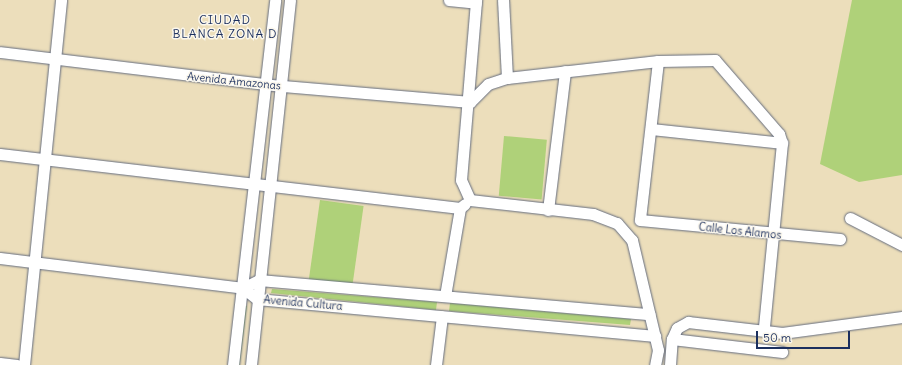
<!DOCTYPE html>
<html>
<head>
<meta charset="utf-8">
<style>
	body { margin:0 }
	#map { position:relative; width:902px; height:365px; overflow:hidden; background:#ecdebb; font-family:Delius,sans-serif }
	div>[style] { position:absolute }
	.green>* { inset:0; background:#afd179; transform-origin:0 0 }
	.roads { filter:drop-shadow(0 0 1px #646c7f) drop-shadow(0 0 1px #646c7f) }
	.street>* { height:11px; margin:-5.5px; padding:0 5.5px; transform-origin:5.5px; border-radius:5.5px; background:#fff }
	span { translate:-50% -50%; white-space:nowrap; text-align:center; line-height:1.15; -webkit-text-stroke:3px #fbf7ec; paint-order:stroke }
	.street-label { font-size:11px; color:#1b2f5e }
	.neighbourhood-label { font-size:12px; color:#1b2f5e; letter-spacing:1px }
	.scale { position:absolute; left:756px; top:331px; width:94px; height:18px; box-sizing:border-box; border:2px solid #1b2f5e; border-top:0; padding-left:5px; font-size:12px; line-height:14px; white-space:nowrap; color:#1b2f5e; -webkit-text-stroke:3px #fbf7ec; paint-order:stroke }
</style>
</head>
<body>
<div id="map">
	<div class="green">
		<i style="clip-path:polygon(852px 0,902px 0,902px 175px,859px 182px,820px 164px)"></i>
		<i style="left:504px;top:136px;width:43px;height:60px;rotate:5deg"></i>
		<i style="left:320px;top:200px;width:44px;height:81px;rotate:8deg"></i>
		<i style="clip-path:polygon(272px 289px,437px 302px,436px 310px,271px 293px)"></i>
		<i style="clip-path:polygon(450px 303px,631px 319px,630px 325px,449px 311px)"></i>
		<i style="left:239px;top:305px;width:8px;height:60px;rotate:7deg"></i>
	</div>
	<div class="roads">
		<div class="street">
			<i style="left:449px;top:0;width:27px;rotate:6deg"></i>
			<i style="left:0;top:52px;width:285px;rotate:6.9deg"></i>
			<i style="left:283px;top:86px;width:188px;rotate:4.9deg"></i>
			<i style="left:470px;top:102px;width:25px;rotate:-45deg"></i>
			<i style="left:488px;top:84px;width:20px;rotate:-18deg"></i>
			<i style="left:507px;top:78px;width:78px;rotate:-92.9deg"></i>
			<i style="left:658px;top:61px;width:160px;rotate:96.5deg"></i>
			<i style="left:640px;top:220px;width:201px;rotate:5.4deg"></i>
			<i style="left:507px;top:78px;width:152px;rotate:-6.4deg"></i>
			<i style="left:658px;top:61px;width:57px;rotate:-1deg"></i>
			<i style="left:715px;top:60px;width:98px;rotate:49.1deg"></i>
			<i style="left:779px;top:134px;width:9px;rotate:72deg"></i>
			<i style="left:782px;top:143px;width:186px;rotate:95.6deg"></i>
			<i style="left:652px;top:129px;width:131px;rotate:6.1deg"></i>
			<i style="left:0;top:154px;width:463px;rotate:6.7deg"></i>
			<i style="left:470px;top:200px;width:124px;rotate:6.5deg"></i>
			<i style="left:593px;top:214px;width:26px;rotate:21deg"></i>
			<i style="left:617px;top:223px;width:23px;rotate:49deg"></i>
			<i style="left:632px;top:240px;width:113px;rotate:76.7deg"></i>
			<i style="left:658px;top:350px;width:15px;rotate:101deg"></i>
			<i style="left:470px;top:200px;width:22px;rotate:-114deg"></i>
			<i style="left:461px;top:180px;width:181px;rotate:-85.2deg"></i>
			<i style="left:548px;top:210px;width:140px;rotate:-83deg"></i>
			<i style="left:850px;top:218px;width:59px;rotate:27.4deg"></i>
			<i style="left:0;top:258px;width:245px;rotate:7deg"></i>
			<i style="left:243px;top:288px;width:18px;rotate:38deg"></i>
			<i style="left:257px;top:299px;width:400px;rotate:5.3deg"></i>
			<i style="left:243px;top:288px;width:18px;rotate:-27deg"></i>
			<i style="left:259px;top:280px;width:392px;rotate:5deg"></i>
			<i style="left:445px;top:296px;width:89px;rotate:-80.3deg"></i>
			<i style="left:460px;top:208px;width:6px;rotate:-39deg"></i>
			<i style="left:672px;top:339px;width:111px;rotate:6.7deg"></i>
			<i style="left:0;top:363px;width:17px;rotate:7deg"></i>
			<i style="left:24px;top:365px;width:367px;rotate:-84.2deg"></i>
			<i style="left:233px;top:365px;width:367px;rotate:-83.4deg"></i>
			<i style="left:251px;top:365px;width:367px;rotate:-83.9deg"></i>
			<i style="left:436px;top:365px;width:49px;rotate:-83deg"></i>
			<i style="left:670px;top:365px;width:26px;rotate:-86deg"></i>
			<i style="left:672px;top:339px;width:12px;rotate:-66deg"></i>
			<i style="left:677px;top:328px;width:13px;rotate:-29deg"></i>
			<i style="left:688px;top:322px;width:95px;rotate:6.7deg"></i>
			<i style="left:782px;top:333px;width:121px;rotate:-7.6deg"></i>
		</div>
	</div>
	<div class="street-label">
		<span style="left:234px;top:81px;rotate:6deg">Avenida Amazonas</span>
		<span style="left:740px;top:231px;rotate:6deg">Calle Los Alamos</span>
		<span style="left:303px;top:303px;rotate:5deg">Avenida Cultura</span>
	</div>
	<div class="neighbourhood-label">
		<span style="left:225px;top:27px">CIUDAD<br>BLANCA ZONA D</span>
	</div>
	<div class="scale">50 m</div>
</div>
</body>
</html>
